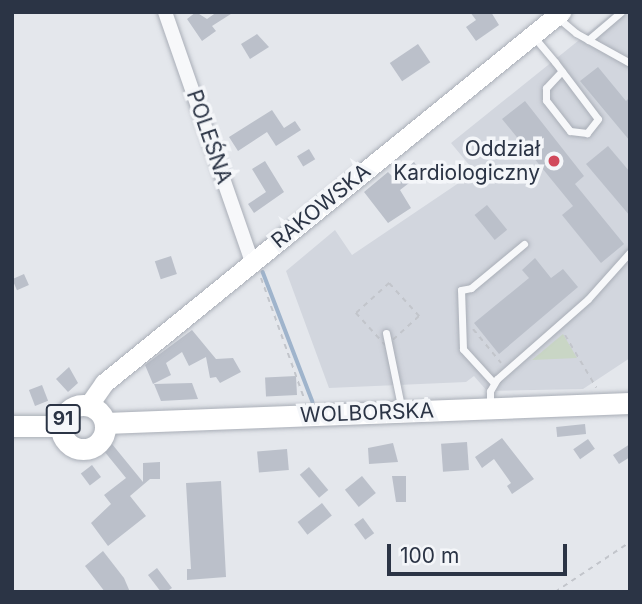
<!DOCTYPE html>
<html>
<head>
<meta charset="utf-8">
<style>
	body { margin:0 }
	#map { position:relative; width:642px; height:604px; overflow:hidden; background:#e4e7ec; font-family:Inter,sans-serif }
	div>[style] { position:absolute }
	.built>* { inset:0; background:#d2d6de }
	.green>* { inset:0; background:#c9d6c5 }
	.stream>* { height:3.5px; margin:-1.75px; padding:0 1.75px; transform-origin:1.75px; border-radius:1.75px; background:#9fb4cc }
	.building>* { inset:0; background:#bbc0ca; transform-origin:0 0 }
	.path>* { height:2px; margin-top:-1px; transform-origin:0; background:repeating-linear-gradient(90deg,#c2c5cb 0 5px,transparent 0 10px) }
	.roads { filter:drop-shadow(0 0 2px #a9aeb7) drop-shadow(0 0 2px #a9aeb7) }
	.lane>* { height:7px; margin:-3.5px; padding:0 3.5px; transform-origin:3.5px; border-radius:3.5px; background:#f7f8fa }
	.street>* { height:14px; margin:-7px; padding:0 7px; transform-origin:7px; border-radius:7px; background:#f7f8fa }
	.secondary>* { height:19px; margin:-9.5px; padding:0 9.5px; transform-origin:9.5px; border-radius:9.5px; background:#fff }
	.primary>* { height:21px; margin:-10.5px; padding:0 10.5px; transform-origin:10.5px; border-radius:10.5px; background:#fff }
	.primary>.ring { margin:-10.5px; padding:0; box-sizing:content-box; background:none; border:21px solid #fff; border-radius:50% }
	.dots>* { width:19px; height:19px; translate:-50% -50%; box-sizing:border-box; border:4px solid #f4f6f9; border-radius:50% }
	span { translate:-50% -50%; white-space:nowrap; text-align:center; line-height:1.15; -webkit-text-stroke:7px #f4f6f9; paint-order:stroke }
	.shield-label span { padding:2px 5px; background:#f4f6f9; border:2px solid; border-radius:5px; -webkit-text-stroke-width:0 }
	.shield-label { font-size:19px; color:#2b3445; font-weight:700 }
	.street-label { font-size:21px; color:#2b3445 }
	.poi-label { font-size:21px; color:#2b3445 }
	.right { translate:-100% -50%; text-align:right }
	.frame { position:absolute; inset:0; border:14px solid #2b3445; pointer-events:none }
	.scale { position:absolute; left:387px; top:544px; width:180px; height:32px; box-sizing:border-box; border:4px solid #2b3445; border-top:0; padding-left:9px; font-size:21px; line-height:24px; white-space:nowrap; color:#2b3445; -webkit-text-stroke:5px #f4f6f9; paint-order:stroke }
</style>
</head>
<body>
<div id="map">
	<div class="built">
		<i style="clip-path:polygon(614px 12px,630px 12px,630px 358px,583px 389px,487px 391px,474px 376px,466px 382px,329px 388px,286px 271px,335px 230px,352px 255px,475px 172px,451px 143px)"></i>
	</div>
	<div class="green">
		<i style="clip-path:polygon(563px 334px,577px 358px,532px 360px)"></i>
	</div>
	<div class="stream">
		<i style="left:263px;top:272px;width:139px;rotate:69deg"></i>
	</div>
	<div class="building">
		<i style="clip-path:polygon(196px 12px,207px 19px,217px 12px,234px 12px,212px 26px,216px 31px,202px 41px,187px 19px)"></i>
		<i style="clip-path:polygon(470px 12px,491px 12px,499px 25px,476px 41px,466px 27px,476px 20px)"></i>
		<i style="clip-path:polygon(257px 34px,269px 47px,250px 59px,241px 44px)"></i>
		<i style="left:418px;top:44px;width:22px;height:34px;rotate:56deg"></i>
		<i style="clip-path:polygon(598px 67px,626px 101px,630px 97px,630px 141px,580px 81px)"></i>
		<i style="clip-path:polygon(525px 101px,584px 176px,575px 184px,624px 244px,601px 263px,562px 215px,573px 206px,502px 119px)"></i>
		<i style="clip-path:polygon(272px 110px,284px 128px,295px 121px,301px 130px,276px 146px,267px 132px,238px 151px,229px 137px)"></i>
		<i style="clip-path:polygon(608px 146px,630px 172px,630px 216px,586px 164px)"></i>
		<i style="left:309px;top:149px;width:12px;height:14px;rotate:59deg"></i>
		<i style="clip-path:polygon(265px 161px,284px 192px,254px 213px,248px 204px,266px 192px,252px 169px)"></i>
		<i style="clip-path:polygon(414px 162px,422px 173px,400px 190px,411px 208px,388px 223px,364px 192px,388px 172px,393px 177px)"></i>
		<i style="left:487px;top:205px;width:32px;height:16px;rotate:51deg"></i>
		<i style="left:171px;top:256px;width:19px;height:17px;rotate:72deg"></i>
		<i style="clip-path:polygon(535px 258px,551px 278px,563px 269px,578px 287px,499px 354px,474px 323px,529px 278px,522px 270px)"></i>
		<i style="left:24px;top:274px;width:12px;height:13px;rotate:66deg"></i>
		<i style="clip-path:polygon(192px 330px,216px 359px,233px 358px,241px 372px,220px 383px,216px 377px,210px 378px,206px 357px,189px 366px,182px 352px,166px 363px,171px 375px,153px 384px,145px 365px)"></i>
		<i style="clip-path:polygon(69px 367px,78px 383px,68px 392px,56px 379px)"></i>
		<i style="left:296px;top:376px;width:19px;height:31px;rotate:87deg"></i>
		<i style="clip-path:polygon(192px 383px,198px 399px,161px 401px,154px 384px)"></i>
		<i style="left:42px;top:385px;width:17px;height:14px;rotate:69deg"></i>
		<i style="left:585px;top:424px;width:10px;height:29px;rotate:84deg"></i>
		<i style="clip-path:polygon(502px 438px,534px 479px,512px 494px,507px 486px,511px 483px,494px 459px,482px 468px,475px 457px)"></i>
		<i style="left:588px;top:439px;width:12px;height:18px;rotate:55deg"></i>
		<i style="left:467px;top:442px;width:28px;height:26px;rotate:86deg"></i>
		<i style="clip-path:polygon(393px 443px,398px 462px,369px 464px,368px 448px)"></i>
		<i style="clip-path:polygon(112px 444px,143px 482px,143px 463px,160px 462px,160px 479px,150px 479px,130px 496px,146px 516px,108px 546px,91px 523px,111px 504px,104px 495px,126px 478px,104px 451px)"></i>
		<i style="clip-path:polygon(630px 444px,630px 457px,619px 464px,613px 455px)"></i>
		<i style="left:287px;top:449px;width:21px;height:30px;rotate:85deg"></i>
		<i style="left:92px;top:465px;width:15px;height:14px;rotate:53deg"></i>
		<i style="left:309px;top:467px;width:30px;height:12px;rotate:50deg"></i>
		<i style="left:362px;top:476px;width:22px;height:22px;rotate:51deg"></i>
		<i style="clip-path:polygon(392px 476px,406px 476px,406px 502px,396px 502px)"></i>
		<i style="clip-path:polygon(221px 481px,226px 577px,187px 580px,187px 569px,191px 569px,186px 483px)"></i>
		<i style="left:322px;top:503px;width:16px;height:31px;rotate:52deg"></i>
		<i style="left:363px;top:518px;width:19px;height:11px;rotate:54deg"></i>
		<i style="clip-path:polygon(103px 551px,124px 578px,130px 592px,105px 592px,85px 566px)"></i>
		<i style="clip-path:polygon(157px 568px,172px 588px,166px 592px,161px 592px,148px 575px)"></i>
	</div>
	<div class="path">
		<i style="left:261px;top:278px;width:127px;rotate:70.3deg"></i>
		<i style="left:389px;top:283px;width:45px;rotate:47.7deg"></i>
		<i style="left:419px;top:316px;width:45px;rotate:137.7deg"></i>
		<i style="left:386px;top:346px;width:45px;rotate:-132.3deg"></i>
		<i style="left:356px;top:313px;width:45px;rotate:-42.3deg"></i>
		<i style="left:473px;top:329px;width:44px;rotate:50.5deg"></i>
		<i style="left:565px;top:335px;width:61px;rotate:59.2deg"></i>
		<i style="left:555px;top:592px;width:90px;rotate:-33.7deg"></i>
	</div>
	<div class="roads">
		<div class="lane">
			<i style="left:557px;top:17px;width:25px;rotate:40deg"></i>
			<i style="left:576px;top:33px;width:62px;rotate:29.1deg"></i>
			<i style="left:534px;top:37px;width:33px;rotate:50deg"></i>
			<i style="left:555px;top:62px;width:71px;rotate:53deg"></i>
			<i style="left:598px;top:119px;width:18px;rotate:128deg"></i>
			<i style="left:587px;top:133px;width:17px;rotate:-173deg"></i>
			<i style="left:570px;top:131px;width:39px;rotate:-128deg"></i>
			<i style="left:546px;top:100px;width:12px;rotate:-90deg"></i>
			<i style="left:546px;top:88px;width:23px;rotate:-47deg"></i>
			<i style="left:588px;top:40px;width:43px;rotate:-40.3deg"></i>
			<i style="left:386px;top:333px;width:80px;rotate:78.4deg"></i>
			<i style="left:494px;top:383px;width:46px;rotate:-132.4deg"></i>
			<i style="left:463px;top:349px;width:59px;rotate:-91.9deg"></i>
			<i style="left:461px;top:290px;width:10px;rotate:-11deg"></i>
			<i style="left:471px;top:288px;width:69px;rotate:-39.7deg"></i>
			<i style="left:490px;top:404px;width:13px;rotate:-90deg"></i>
			<i style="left:490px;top:391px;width:14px;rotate:-60deg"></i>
			<i style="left:497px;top:379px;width:121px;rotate:-41.3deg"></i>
			<i style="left:588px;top:299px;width:63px;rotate:-48.2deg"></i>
		</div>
		<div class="street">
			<i style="left:165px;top:12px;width:265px;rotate:70.8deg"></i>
		</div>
		<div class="secondary">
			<i style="left:88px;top:406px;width:28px;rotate:-55deg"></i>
			<i style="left:104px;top:383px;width:589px;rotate:-39.07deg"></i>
		</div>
		<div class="primary">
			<i class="ring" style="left:61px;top:405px;width:23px;height:23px"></i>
			<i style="left:105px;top:423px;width:525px;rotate:-2.18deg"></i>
			<i style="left:12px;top:426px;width:49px"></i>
		</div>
	</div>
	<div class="dots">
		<i style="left:554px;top:161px;background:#d1495b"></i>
	</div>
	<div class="shield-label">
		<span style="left:63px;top:419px">91</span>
	</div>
	<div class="street-label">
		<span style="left:209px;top:137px;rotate:71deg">POLEŚNA</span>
		<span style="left:321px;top:206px;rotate:-39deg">RAKOWSKA</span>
		<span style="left:367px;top:413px;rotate:-2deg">WOLBORSKA</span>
	</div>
	<div class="poi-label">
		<span class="right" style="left:540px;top:161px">Oddział<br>Kardiologiczny</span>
	</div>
	<div class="frame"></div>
	<div class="scale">100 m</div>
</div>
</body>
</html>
